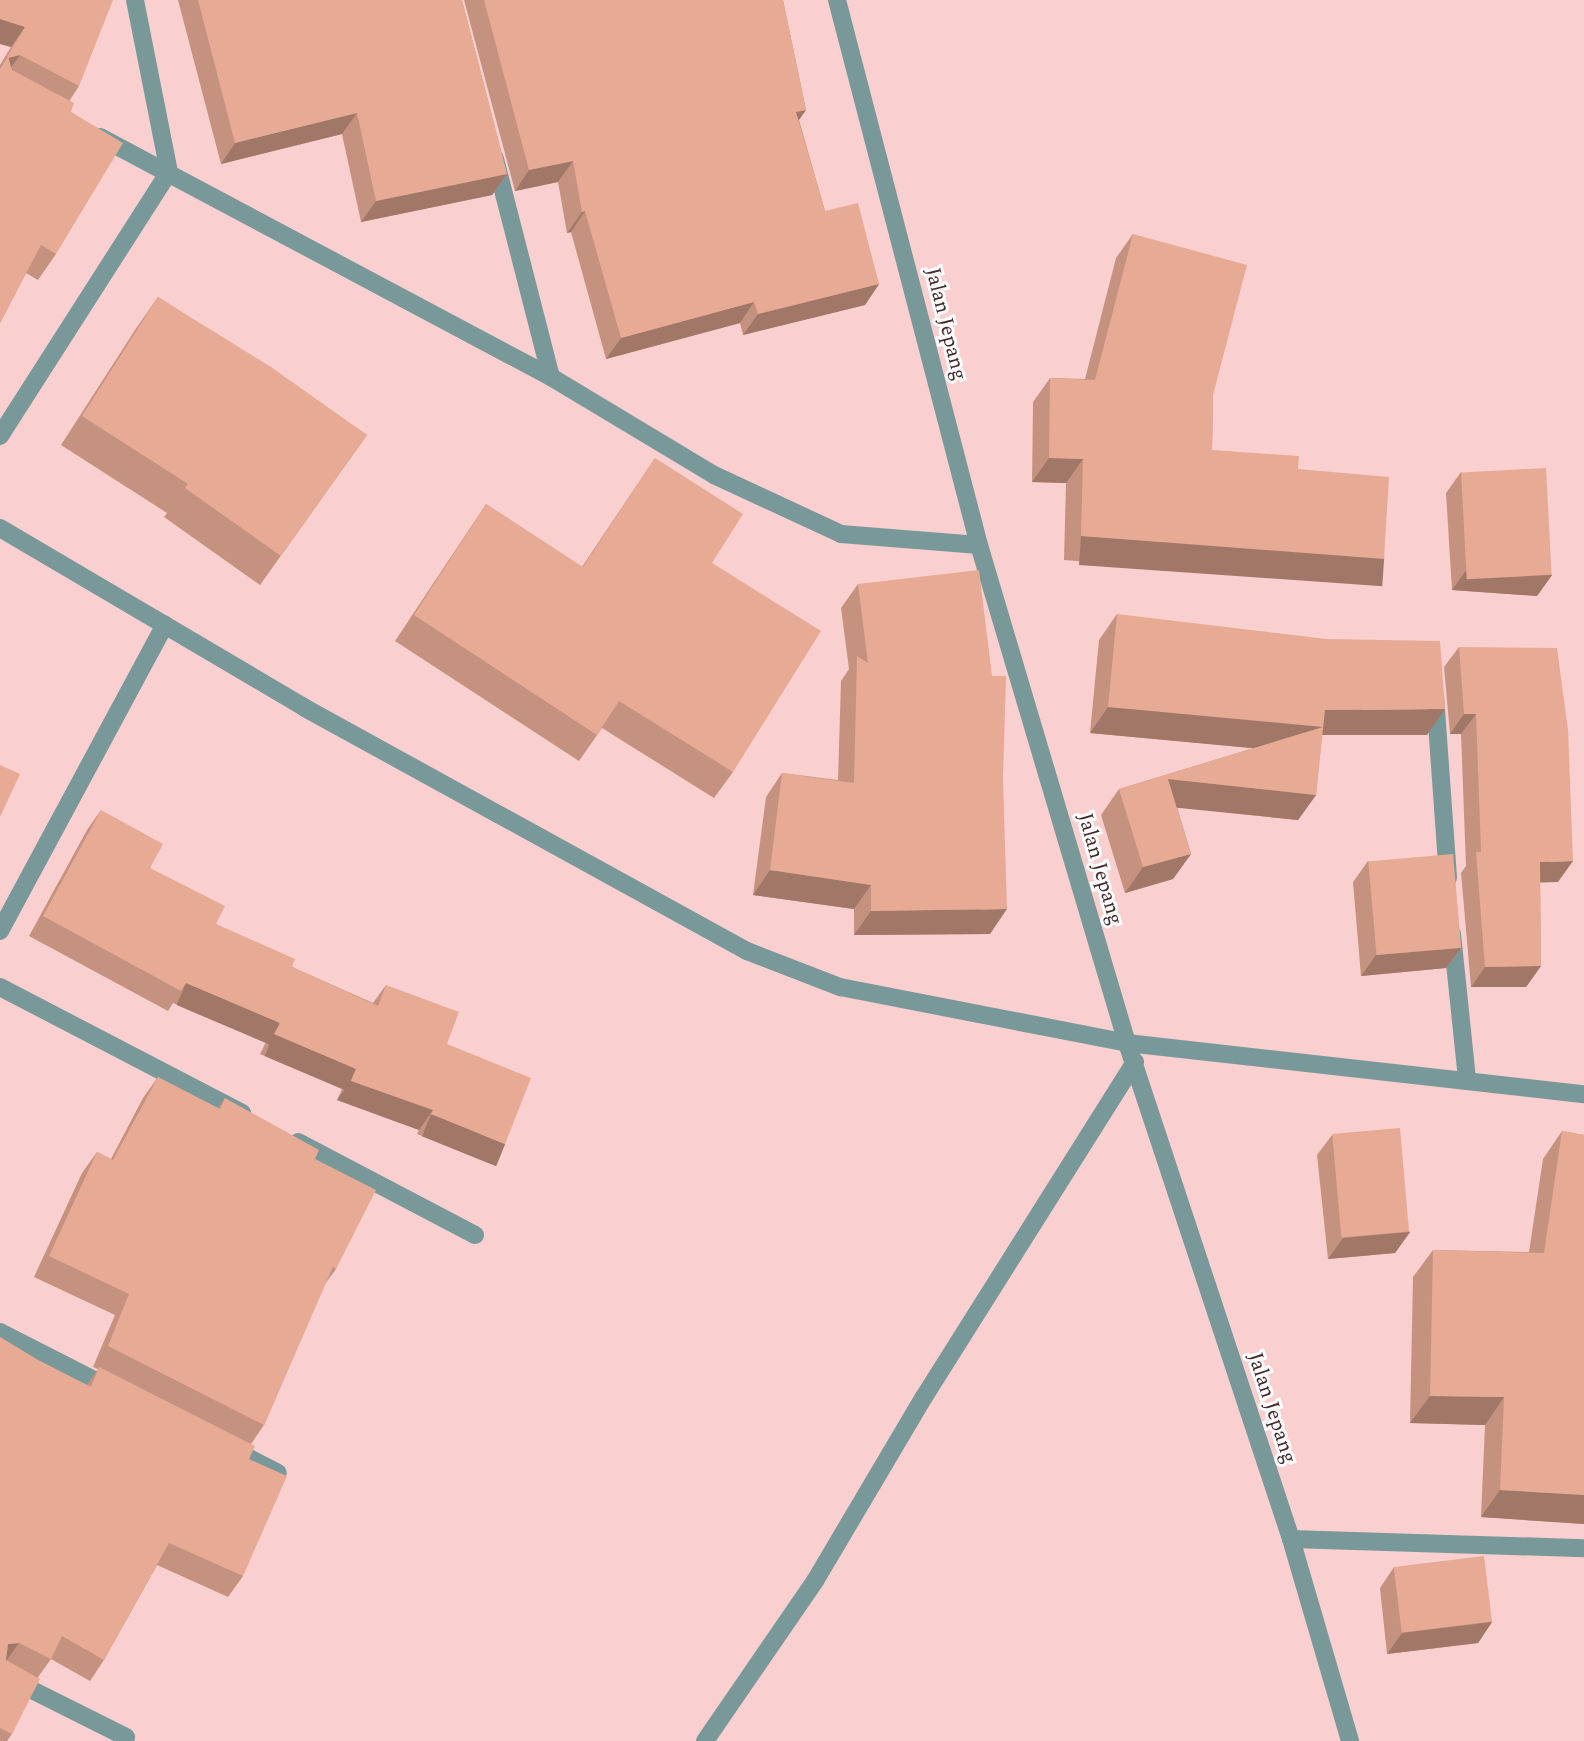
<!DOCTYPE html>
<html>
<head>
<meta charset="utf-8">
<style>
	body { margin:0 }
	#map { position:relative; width:1584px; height:1741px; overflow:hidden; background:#f9d0cf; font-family:Spectral,serif }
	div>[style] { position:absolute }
	.minor>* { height:18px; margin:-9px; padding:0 9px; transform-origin:9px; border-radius:9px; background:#799899 }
	.tertiary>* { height:18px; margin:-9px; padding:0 9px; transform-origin:9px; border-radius:9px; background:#799899 }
	.wall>* { inset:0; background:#c69280 }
	.shaded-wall>* { inset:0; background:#a17768; transform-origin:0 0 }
	.building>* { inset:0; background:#e6aa95; transform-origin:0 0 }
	span { translate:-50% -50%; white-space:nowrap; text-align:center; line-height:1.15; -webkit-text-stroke:6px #fdfdfd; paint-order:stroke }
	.street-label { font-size:21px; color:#432929 }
</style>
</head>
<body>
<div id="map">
	<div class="minor">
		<i style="left:100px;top:137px;width:511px;rotate:28.02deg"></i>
		<i style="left:495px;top:159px;width:225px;rotate:75.6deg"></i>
		<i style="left:551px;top:377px;width:190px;rotate:31deg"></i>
		<i style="left:714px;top:475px;width:140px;rotate:24.9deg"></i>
		<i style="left:841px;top:534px;width:138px;rotate:4.6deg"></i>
		<i style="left:0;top:436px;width:313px;rotate:-57.4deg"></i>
		<i style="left:169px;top:172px;width:175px;rotate:-101.2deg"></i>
		<i style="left:0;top:528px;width:354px;rotate:30.5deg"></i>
		<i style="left:305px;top:708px;width:504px;rotate:28.8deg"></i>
		<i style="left:747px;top:951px;width:100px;rotate:21.2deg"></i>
		<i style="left:840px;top:987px;width:292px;rotate:11deg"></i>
		<i style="left:1127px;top:1043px;width:460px;rotate:6.4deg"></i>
		<i style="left:1435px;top:696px;width:182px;rotate:85.9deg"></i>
		<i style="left:0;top:931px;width:348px;rotate:-61.7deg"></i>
		<i style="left:1452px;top:934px;width:147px;rotate:84.1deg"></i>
		<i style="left:0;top:987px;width:273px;rotate:27.5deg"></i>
		<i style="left:298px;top:1142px;width:200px;rotate:27.7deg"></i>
		<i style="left:0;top:1332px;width:126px;rotate:27deg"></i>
		<i style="left:228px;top:1447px;width:56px;rotate:27.5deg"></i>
		<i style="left:1291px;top:1539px;width:293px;rotate:1.8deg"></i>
		<i style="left:0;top:1674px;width:141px;rotate:26.6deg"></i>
		<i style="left:705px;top:1741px;width:194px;rotate:-55.5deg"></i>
		<i style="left:815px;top:1581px;width:214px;rotate:-59.4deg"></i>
		<i style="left:924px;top:1397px;width:396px;rotate:-57.8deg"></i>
	</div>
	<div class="tertiary">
		<i style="left:837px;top:0;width:563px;rotate:75.4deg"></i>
		<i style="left:979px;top:545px;width:520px;rotate:73.45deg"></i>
		<i style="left:1127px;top:1043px;width:522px;rotate:71.7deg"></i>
		<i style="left:1291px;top:1539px;width:210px;rotate:73.7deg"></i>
	</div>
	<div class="wall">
		<i style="clip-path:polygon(0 0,79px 86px,70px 100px,71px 112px,56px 254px,38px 280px,26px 273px,0 323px,0 65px,11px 47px,0 44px)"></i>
		<i style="clip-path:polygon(178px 0,462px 0,507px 174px,492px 195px,361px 222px,342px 134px,221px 164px)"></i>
		<i style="clip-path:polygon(464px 0,783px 0,806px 110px,799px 120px,825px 211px,879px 284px,865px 305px,743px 335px,740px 323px,606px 359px,571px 232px,567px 233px,558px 182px,515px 191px)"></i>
		<i style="clip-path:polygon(1133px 234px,1213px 395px,1212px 450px,1298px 469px,1384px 559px,1367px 583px,1064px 560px,1066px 483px,1032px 482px,1033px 402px,1050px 378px,1085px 379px,1116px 258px)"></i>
		<i style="clip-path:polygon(158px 297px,367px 435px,260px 585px,164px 517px,167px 513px,61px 445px,137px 327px)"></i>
		<i style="clip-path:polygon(655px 458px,712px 563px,733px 772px,714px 798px,602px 728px,579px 761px,395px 641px,486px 504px,582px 567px)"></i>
		<i style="clip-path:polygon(1461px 472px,1552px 575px,1537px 596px,1452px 590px,1446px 493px)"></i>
		<i style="clip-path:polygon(858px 584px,990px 934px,854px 935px,854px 909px,753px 895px,766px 797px,782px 773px,838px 780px,841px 681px,849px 669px,841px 608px)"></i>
		<i style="clip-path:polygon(1117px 614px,1427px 735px,1322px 735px,1316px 795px,1298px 820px,1177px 807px,1191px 854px,1173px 879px,1125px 893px,1101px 815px,1119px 789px,1254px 748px,1090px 733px,1099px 640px)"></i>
		<i style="clip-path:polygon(1459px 647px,1558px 882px,1540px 882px,1541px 966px,1526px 987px,1471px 987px,1461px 873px,1466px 866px,1461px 734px,1450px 734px,1444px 667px)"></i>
		<i style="clip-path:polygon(101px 810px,150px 868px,216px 924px,292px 967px,373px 1003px,386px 985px,447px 1044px,491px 1164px,417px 1134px,419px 1130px,337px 1100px,342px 1089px,260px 1054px,266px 1042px,173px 1003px,168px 1011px,29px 936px,87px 830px)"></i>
		<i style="clip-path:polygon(1368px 861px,1461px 948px,1446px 968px,1361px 976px,1353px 882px)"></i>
		<i style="clip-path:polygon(158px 1077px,218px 1108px,225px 1098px,315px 1159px,336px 1269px,325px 1284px,264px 1425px,251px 1444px,243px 1576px,228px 1597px,157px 1565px,104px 1660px,90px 1681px,51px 1659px,38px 1677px,12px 1734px,7px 1741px,0 1741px,0 1337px,38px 1360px,87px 1385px,98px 1369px,93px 1367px,115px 1315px,34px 1277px,82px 1173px,97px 1152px,111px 1159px,143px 1098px)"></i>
		<i style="clip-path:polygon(1562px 1131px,1584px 1135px,1584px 1524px,1481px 1517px,1485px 1425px,1410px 1423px,1413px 1277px,1433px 1250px,1529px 1252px,1543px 1159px)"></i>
		<i style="clip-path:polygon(1332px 1135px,1410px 1232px,1395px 1253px,1328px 1259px,1317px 1155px)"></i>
		<i style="clip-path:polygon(1394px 1567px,1492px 1622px,1478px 1643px,1387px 1654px,1380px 1588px)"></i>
	</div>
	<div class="shaded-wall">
		<i style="clip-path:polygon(0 19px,25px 27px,11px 47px,0 44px)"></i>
		<i style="clip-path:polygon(20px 55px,5px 76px,6px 58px)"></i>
		<i style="clip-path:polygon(806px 110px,791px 131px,796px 112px)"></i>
		<i style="clip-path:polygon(357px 113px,342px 134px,221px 164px,235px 143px)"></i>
		<i style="clip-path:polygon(573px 161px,558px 182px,515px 191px,529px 170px)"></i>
		<i style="clip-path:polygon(507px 174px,492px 195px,361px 222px,376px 201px)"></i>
		<i style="clip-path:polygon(585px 211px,571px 232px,567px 233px,582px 212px)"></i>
		<i style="clip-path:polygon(879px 284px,865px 305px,743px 335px,758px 314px)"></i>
		<i style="clip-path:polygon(754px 302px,740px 323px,606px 359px,621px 338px)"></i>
		<i style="clip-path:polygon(1049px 458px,1083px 459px,1066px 483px,1032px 482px)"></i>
		<i style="left:1081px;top:536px;width:304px;height:29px;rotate:4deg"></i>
		<i style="clip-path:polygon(1467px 569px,1552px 575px,1537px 596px,1452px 590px)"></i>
		<i style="clip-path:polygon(1108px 707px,1325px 710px,1445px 709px,1427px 735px,1317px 735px,1305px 753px,1090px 733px)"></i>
		<i style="clip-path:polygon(1464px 714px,1476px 714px,1461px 734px,1450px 734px)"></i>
		<i style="clip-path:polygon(1168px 779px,1316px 795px,1298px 820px,1150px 805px)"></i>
		<i style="clip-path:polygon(1191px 854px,1173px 879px,1125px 893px,1143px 867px)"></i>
		<i style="clip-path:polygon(1573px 861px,1558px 882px,1526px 883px,1540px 862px)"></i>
		<i style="clip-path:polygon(770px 870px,871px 885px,854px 909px,753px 895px)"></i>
		<i style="clip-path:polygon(1007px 909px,990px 934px,854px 935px,871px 911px)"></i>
		<i style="clip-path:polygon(1461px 948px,1446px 968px,1361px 976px,1376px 955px)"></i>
		<i style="clip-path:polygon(1541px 966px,1526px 987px,1471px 987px,1485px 967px)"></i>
		<i style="left:186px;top:983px;width:102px;height:24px;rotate:23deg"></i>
		<i style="left:274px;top:1034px;width:89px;height:24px;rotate:23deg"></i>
		<i style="clip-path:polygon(351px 1081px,433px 1110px,419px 1130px,337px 1100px)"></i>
		<i style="left:431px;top:1114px;width:80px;height:24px;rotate:22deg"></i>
		<i style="clip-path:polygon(1410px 1232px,1395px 1253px,1328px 1259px,1343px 1238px)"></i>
		<i style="clip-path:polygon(1430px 1396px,1504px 1397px,1485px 1425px,1410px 1423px)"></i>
		<i style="clip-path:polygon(1500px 1490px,1584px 1495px,1584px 1524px,1481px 1517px)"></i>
		<i style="clip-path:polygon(1492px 1622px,1478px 1643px,1387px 1654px,1402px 1633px)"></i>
		<i style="clip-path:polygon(19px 1643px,4px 1664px,8px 1644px)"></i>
	</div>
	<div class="building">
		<i style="clip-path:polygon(0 0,113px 0,79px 86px,20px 55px,8px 58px,8px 56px,6px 58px,25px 27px,0 19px)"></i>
		<i style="clip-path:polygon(198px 0,462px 0,507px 174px,376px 201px,357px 113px,235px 143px)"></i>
		<i style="clip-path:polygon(484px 0,783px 0,806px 110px,796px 112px,825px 211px,858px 203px,879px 284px,758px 314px,754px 302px,621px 338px,585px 211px,582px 212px,573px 161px,529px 170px)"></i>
		<i style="clip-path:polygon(8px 56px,12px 70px,74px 103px,71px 112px,123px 143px,56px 254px,41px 245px,0 323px,0 69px)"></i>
		<i style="clip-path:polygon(1133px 234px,1247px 265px,1213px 395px,1212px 450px,1299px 456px,1298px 469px,1389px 477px,1384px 559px,1081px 536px,1083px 459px,1049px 458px,1050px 378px,1095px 380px)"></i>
		<i style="clip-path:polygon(158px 297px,271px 367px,367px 435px,281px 556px,185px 488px,188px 484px,82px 416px)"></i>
		<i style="clip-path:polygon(655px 458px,743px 514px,712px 563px,821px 631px,733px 772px,619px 701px,597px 735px,414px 615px,486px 504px,583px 567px)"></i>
		<i style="left:1546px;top:468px;width:107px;height:85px;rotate:87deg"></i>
		<i style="clip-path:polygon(979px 570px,992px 676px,1006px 676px,1003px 779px,1007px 909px,871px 911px,871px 885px,770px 870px,782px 773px,854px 783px,857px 656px,868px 663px,858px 584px)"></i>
		<i style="clip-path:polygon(1117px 614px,1326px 639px,1440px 641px,1445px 709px,1325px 710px,1316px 795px,1168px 779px,1191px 854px,1143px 867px,1119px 789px,1323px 727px,1108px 707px)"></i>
		<i style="clip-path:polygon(1459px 647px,1557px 648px,1568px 730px,1573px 861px,1540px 862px,1541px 966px,1485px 967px,1476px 852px,1481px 852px,1476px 714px,1464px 714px)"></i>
		<i style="clip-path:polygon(0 765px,20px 774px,0 817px)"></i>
		<i style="clip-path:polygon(101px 810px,163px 844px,150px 868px,225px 906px,216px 924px,295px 959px,292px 967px,378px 1006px,386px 985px,459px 1012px,447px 1044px,531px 1078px,505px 1144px,431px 1114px,433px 1110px,351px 1081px,356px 1069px,274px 1034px,280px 1023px,186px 983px,181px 991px,43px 916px)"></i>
		<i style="left:1453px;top:854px;width:94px;height:85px;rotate:85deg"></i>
		<i style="clip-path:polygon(158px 1077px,220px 1109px,225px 1098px,319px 1150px,315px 1159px,376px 1190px,336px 1269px,333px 1267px,264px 1425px,108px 1346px,129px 1294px,49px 1256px,97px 1152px,113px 1160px)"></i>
		<i style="left:1400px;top:1128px;width:104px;height:68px;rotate:85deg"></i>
		<i style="clip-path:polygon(1562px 1131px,1584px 1135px,1584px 1495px,1500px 1490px,1504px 1397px,1430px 1396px,1433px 1250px,1544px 1253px)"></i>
		<i style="clip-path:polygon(0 1337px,38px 1360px,91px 1387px,99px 1367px,255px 1446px,249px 1459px,287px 1476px,243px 1576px,169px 1543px,104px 1660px,62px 1636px,51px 1659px,19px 1643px,8px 1644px,6px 1660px,40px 1679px,12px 1734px,0 1728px)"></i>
		<i style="left:1484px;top:1556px;width:66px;height:91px;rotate:83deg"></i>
	</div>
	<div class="street-label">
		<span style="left:946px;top:324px;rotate:76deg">Jalan Jepang</span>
		<span style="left:1100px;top:869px;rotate:74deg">Jalan Jepang</span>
		<span style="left:1272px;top:1408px;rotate:72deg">Jalan Jepang</span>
	</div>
</div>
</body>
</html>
